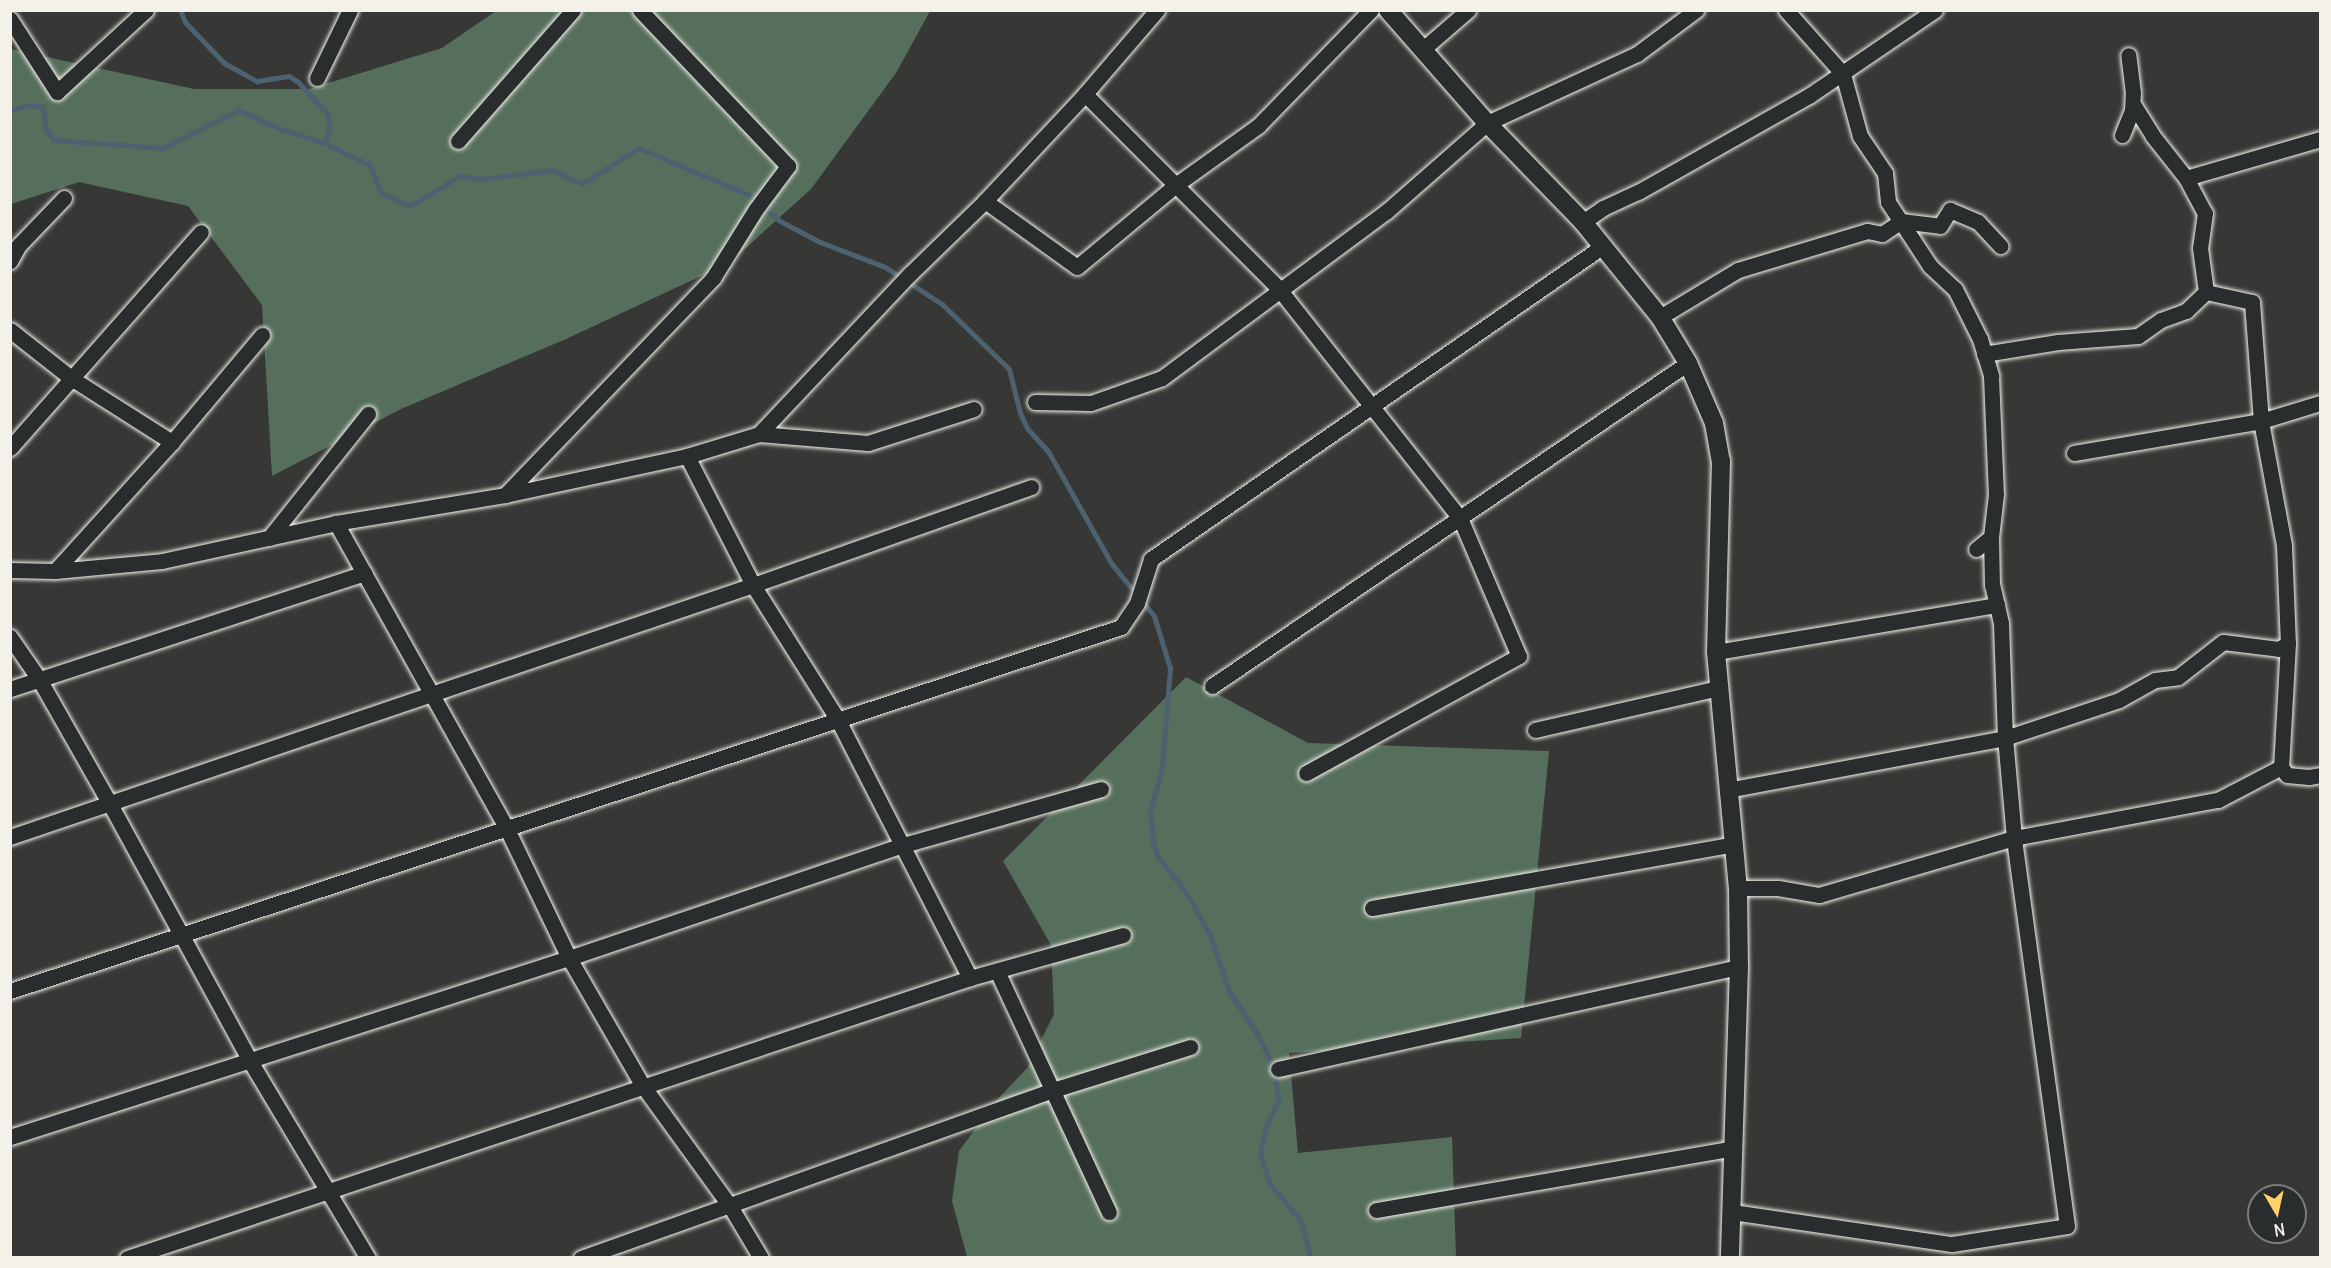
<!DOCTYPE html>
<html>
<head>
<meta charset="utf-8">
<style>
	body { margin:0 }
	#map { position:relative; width:2331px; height:1268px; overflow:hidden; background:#373836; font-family:Delius,sans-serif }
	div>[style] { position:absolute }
	.green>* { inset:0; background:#566f5d }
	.stream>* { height:5px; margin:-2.5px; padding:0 2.5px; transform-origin:2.5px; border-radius:2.5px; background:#4d6270 }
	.roads { filter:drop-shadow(0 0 2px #f4f1e8) drop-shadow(0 0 2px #f4f1e8) }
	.minor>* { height:15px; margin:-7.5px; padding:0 7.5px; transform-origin:7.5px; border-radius:7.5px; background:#2a2d2e }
	.tertiary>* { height:18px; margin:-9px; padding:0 9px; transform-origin:9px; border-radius:9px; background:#2a2d2e }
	span { translate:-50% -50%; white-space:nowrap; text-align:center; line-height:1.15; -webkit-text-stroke:4.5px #2a2d2e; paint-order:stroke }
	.frame { position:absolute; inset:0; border:12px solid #f4f1e8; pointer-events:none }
	.north { position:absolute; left:2247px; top:1184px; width:60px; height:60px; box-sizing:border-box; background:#2a2d2e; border:2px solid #7b7b78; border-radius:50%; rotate:171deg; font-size:16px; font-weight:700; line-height:24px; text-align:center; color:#f4f1e8 }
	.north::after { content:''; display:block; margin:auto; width:21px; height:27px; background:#ffd166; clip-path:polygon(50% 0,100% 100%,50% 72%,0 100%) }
</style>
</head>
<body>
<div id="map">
	<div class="green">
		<i style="clip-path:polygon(496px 11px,930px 11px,896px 73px,811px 189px,729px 263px,566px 339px,401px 409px,272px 476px,262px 305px,188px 206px,79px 182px,11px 204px,10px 49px,194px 89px,309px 89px,442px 48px)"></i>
		<i style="clip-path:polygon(1186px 677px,1308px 743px,1549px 751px,1521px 1038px,1289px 1053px,1298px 1153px,1452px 1137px,1456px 1257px,967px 1257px,952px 1201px,959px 1151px,996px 1101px,1028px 1067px,1054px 1014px,1051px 945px,1003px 861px)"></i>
	</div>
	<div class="stream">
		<i style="left:180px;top:10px;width:13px;rotate:67deg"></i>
		<i style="left:185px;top:22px;width:57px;rotate:46.4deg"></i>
		<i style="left:224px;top:63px;width:38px;rotate:29deg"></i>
		<i style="left:257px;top:81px;width:32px;rotate:-9deg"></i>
		<i style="left:289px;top:76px;width:11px;rotate:34deg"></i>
		<i style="left:298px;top:82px;width:42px;rotate:46.9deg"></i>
		<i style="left:327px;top:113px;width:14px;rotate:78deg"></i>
		<i style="left:330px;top:127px;width:17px;rotate:111deg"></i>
		<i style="left:10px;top:110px;width:21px;rotate:-14deg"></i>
		<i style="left:30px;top:105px;width:13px;rotate:9deg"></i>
		<i style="left:43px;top:107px;width:23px;rotate:83deg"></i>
		<i style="left:46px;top:130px;width:13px;rotate:51deg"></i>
		<i style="left:54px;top:140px;width:109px;rotate:4.2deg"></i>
		<i style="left:163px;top:148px;width:85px;rotate:-26.6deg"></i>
		<i style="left:239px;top:110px;width:43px;rotate:24.8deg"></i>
		<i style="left:278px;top:128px;width:48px;rotate:18.1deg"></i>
		<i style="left:324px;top:143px;width:51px;rotate:25.6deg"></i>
		<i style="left:370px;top:165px;width:30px;rotate:69deg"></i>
		<i style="left:381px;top:193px;width:32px;rotate:24deg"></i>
		<i style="left:410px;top:206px;width:58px;rotate:-31deg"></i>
		<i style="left:460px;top:176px;width:21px;rotate:8deg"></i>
		<i style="left:481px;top:179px;width:72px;rotate:-7.2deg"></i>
		<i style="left:552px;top:170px;width:33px;rotate:25deg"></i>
		<i style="left:582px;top:184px;width:67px;rotate:-32.7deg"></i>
		<i style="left:638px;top:148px;width:121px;rotate:22.9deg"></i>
		<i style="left:749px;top:195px;width:40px;rotate:40deg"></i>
		<i style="left:780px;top:221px;width:45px;rotate:27.7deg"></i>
		<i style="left:820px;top:242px;width:70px;rotate:21deg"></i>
		<i style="left:885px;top:267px;width:68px;rotate:33deg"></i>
		<i style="left:942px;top:304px;width:93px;rotate:44.1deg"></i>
		<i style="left:1009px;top:369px;width:45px;rotate:76deg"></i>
		<i style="left:1020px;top:413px;width:17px;rotate:65deg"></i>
		<i style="left:1027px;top:428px;width:31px;rotate:48deg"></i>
		<i style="left:1048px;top:451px;width:129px;rotate:60.6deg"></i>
		<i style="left:1111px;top:563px;width:68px;rotate:50.9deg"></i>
		<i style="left:1154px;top:616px;width:54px;rotate:72.9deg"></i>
		<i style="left:1170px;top:668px;width:100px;rotate:94.6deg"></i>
		<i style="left:1162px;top:768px;width:46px;rotate:105.3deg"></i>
		<i style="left:1150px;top:812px;width:31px;rotate:84deg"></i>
		<i style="left:1153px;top:843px;width:15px;rotate:70deg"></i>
		<i style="left:1158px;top:857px;width:47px;rotate:51.9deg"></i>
		<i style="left:1187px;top:894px;width:47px;rotate:60.7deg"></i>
		<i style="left:1210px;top:935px;width:61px;rotate:71deg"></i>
		<i style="left:1230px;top:993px;width:47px;rotate:56.3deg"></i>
		<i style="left:1256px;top:1032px;width:30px;rotate:63deg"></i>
		<i style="left:1270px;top:1059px;width:40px;rotate:77deg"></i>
		<i style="left:1279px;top:1098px;width:31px;rotate:115deg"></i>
		<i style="left:1266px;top:1126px;width:30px;rotate:102deg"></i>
		<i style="left:1260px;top:1155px;width:31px;rotate:71deg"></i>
		<i style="left:1270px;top:1184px;width:48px;rotate:50deg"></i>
		<i style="left:1301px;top:1221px;width:38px;rotate:76deg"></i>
	</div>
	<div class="roads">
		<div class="minor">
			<i style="left:1786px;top:10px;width:86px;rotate:48.3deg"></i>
			<i style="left:1843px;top:74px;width:64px;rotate:74.7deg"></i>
			<i style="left:1860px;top:136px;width:45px;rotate:56deg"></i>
			<i style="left:1885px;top:173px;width:29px;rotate:84deg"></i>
			<i style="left:1888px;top:202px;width:77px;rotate:56.7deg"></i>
			<i style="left:1930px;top:266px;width:34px;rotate:43deg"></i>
			<i style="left:1955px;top:289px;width:56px;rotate:63.4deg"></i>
			<i style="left:1980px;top:339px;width:39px;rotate:73deg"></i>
			<i style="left:1991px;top:376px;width:118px;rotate:87.6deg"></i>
			<i style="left:1996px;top:494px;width:43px;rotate:96.6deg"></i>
			<i style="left:1991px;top:537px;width:19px;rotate:141deg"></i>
			<i style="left:10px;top:19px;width:87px;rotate:57.2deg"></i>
			<i style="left:57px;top:92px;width:121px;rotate:-42.7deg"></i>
			<i style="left:1422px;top:50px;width:61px;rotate:-41deg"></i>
			<i style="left:317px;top:78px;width:76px;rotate:-64.1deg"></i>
			<i style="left:1085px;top:94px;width:275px;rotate:45.1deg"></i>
			<i style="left:1279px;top:289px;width:292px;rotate:51.7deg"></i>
			<i style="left:1460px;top:518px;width:150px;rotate:66.9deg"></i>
			<i style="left:1519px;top:656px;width:243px;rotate:151.2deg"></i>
			<i style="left:2133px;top:104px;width:36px;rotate:58deg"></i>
			<i style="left:2152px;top:135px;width:55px;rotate:51.7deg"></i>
			<i style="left:2186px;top:178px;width:40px;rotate:62deg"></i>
			<i style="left:2205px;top:213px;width:35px;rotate:98deg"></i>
			<i style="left:2200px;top:248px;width:44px;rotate:82.2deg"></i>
			<i style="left:2206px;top:292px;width:47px;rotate:12.3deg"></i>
			<i style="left:2252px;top:302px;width:119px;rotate:85.7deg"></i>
			<i style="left:2261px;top:421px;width:126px;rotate:79.5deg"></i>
			<i style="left:2284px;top:545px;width:98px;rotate:87.7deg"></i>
			<i style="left:2288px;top:643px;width:124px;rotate:93.2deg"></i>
			<i style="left:2281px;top:767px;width:10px;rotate:53deg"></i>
			<i style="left:2287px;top:775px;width:22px;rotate:5deg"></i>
			<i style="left:2309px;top:777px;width:11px;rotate:-10deg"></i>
			<i style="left:2122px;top:135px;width:27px;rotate:-68deg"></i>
			<i style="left:2132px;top:110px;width:17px;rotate:-87deg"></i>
			<i style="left:2133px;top:93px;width:38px;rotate:-97deg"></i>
			<i style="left:458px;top:141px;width:174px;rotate:-48.7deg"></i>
			<i style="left:2186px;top:178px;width:140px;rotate:-16.2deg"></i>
			<i style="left:985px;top:201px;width:113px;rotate:35.7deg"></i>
			<i style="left:1077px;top:267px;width:130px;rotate:-39.7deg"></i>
			<i style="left:1177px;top:184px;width:100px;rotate:-35.6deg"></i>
			<i style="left:1258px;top:126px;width:162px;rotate:-45.8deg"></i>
			<i style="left:1583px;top:222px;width:24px;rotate:-35deg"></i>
			<i style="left:1603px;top:208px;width:38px;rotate:-25deg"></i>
			<i style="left:1638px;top:192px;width:197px;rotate:-29.4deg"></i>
			<i style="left:1810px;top:95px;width:151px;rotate:-34.2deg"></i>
			<i style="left:10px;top:261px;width:18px;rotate:-61deg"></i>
			<i style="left:19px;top:245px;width:65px;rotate:-46.2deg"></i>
			<i style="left:1660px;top:317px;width:91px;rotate:-31.1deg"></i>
			<i style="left:1738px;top:270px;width:135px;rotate:-16.8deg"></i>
			<i style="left:1867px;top:231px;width:15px;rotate:11deg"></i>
			<i style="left:1882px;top:234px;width:23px;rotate:-34deg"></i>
			<i style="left:1901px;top:221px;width:39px;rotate:7deg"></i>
			<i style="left:1940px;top:226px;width:19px;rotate:-58deg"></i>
			<i style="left:1950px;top:210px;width:30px;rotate:23deg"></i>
			<i style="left:1978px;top:222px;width:33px;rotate:47deg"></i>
			<i style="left:10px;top:330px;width:78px;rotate:38.2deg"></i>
			<i style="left:71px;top:378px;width:120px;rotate:32.4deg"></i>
			<i style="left:1984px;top:354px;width:75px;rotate:-9.2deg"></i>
			<i style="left:2058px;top:342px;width:80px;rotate:-4.3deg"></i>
			<i style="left:2138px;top:336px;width:28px;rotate:-35deg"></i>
			<i style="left:2161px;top:320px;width:27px;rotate:-20deg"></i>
			<i style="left:2186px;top:311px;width:28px;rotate:-44deg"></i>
			<i style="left:1035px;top:402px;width:56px;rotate:1deg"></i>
			<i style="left:1091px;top:403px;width:75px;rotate:-19.4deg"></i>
			<i style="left:1162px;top:378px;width:280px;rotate:-36.6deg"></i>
			<i style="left:1387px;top:211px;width:133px;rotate:-41.3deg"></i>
			<i style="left:1487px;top:123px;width:165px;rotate:-24.7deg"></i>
			<i style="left:1637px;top:54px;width:74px;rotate:-36.7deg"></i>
			<i style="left:759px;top:434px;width:109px;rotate:4.7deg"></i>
			<i style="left:868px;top:443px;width:111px;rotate:-17.8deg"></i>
			<i style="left:10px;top:448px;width:288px;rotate:-48.5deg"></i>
			<i style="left:2074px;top:453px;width:190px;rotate:-9.7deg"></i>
			<i style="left:2261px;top:421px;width:62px;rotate:-17deg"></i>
			<i style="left:687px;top:456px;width:145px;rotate:62.9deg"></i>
			<i style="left:753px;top:585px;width:160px;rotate:57.8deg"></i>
			<i style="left:838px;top:720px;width:290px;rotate:62.9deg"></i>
			<i style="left:505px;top:495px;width:301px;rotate:-46.2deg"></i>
			<i style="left:713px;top:278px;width:81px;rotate:-58.1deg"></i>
			<i style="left:756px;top:209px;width:54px;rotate:-53.3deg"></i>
			<i style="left:788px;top:166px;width:215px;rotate:-133.5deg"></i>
			<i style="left:336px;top:523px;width:348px;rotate:60.8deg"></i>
			<i style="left:506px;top:827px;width:145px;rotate:64.3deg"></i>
			<i style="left:569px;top:958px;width:148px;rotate:60deg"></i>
			<i style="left:643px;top:1086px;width:148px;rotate:54.1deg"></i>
			<i style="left:730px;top:1206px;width:61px;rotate:59.2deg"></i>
			<i style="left:269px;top:538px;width:159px;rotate:-51.4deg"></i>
			<i style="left:10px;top:570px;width:45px;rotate:1.3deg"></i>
			<i style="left:55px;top:571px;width:107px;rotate:-5.3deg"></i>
			<i style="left:162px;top:561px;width:178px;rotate:-12.3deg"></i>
			<i style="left:336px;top:523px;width:171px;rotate:-9.4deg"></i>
			<i style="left:505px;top:495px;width:186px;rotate:-12.1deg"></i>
			<i style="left:687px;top:456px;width:75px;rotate:-17deg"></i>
			<i style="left:759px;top:434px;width:220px;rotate:-46.7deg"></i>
			<i style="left:910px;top:274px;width:105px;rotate:-44.2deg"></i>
			<i style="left:985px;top:201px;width:146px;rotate:-46.9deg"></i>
			<i style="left:1085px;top:94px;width:111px;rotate:-49.4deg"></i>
			<i style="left:55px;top:571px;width:174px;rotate:-47.8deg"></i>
			<i style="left:172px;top:442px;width:140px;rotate:-49.9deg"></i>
			<i style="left:10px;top:637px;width:51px;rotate:55.4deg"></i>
			<i style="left:39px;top:679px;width:144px;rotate:60.4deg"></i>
			<i style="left:110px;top:804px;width:293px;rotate:61.4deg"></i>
			<i style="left:250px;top:1061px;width:230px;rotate:59.1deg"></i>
			<i style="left:1716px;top:652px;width:285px;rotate:-9.5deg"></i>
			<i style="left:1212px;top:686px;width:575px;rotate:-34.16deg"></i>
			<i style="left:10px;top:689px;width:373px;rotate:-18.1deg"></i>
			<i style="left:1535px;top:730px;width:189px;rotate:-12.9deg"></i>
			<i style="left:1727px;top:790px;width:283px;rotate:-10.6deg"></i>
			<i style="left:2005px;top:738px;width:120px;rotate:-18.4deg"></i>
			<i style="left:2119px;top:700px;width:41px;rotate:-29.1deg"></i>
			<i style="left:2155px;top:680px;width:23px;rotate:-7deg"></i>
			<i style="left:2178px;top:677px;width:57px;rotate:-37.9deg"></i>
			<i style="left:2223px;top:642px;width:56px;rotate:7.1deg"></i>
			<i style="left:2279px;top:649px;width:11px;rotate:-34deg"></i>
			<i style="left:10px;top:837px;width:785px;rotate:-18.74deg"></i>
			<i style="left:753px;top:585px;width:295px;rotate:-19.4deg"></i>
			<i style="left:1738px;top:888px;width:40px"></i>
			<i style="left:1778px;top:888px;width:42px;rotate:9.7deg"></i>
			<i style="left:1819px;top:895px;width:203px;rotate:-16.3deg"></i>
			<i style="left:2014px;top:838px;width:208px;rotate:-10.6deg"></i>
			<i style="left:2218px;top:800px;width:71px;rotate:-27.6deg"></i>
			<i style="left:1372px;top:908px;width:368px;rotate:-10deg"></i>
			<i style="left:997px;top:971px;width:266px;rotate:65.1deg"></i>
			<i style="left:10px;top:991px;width:1169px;rotate:-18.14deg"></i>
			<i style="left:1121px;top:627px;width:29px;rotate:-56deg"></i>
			<i style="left:1137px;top:603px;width:46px;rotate:-72.3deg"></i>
			<i style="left:1151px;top:559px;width:550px;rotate:-34.7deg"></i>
			<i style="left:1278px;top:1069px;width:472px;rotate:-12.5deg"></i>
			<i style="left:10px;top:1137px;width:587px;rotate:-17.76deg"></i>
			<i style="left:569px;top:958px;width:349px;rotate:-18.7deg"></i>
			<i style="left:900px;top:846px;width:209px;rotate:-15.8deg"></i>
			<i style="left:1376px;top:1210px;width:363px;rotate:-9.8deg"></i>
			<i style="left:1732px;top:1212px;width:222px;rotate:8.3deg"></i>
			<i style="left:1952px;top:1244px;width:116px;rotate:-8.9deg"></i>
			<i style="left:2067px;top:1226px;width:392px;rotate:-97.8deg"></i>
			<i style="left:2014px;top:838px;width:100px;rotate:-95.1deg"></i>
			<i style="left:2005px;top:738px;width:115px;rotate:-92deg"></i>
			<i style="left:2001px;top:623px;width:39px;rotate:-103deg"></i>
			<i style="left:1992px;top:585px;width:48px;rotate:-91.2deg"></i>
			<i style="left:127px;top:1258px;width:888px;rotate:-18.37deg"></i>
			<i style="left:970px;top:978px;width:159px;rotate:-15.7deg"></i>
			<i style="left:581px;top:1258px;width:501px;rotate:-19.59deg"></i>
			<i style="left:1053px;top:1090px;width:144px;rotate:-17.4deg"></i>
		</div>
		<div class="tertiary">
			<i style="left:1388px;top:10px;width:150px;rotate:48.8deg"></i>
			<i style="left:1487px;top:123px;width:138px;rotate:45.9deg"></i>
			<i style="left:1583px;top:222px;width:122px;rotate:51deg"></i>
			<i style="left:1660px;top:317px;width:54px;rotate:58.7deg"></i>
			<i style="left:1688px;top:363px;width:65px;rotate:66.6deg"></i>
			<i style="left:1714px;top:423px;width:39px;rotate:80deg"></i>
			<i style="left:1721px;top:461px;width:191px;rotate:91.5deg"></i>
			<i style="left:1716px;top:652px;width:237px;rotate:84.7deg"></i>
			<i style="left:1738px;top:888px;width:79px;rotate:89.3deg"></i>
			<i style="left:1739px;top:967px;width:291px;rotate:91.8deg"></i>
		</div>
	</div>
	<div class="frame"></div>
	<div class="north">N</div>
</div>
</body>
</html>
